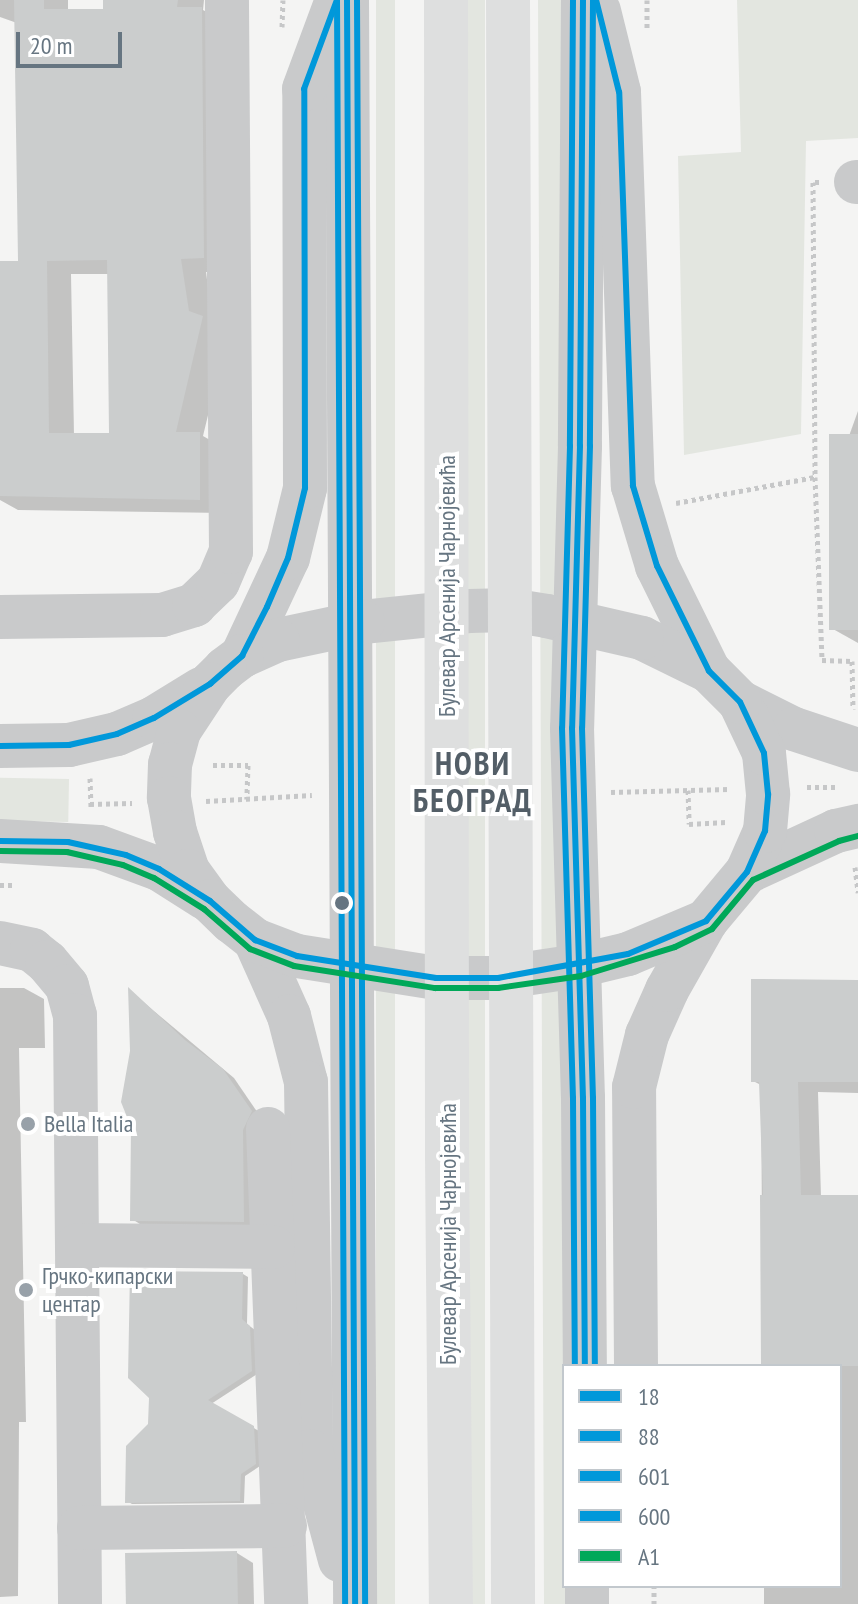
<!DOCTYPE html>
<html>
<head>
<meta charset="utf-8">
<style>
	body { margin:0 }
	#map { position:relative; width:858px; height:1604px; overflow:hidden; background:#f4f4f3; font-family:"PT Sans Narrow",sans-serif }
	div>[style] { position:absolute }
	.green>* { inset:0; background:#e3e6e0; transform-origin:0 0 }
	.shadow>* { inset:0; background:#0003 }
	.building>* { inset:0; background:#cbcdcd; transform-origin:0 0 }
	.path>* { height:5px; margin-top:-2.5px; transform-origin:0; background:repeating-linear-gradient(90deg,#c6c7c8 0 4px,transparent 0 8px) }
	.minor>* { height:44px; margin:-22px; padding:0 22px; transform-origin:22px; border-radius:22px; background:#c9cacb }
	.highway>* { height:44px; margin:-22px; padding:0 22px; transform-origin:22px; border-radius:22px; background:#dedfdf }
	.bus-1>* { height:6px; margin:-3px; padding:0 3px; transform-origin:3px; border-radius:3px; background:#0098da }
	.bus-2>* { height:6px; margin:-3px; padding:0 3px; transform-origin:3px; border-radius:3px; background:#0098da }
	.bus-3>* { height:6px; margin:-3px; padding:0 3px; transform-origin:3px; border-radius:3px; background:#0098da }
	.bus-4>* { height:6px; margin:-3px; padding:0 3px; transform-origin:3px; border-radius:3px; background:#0098da }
	.bus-5>* { height:6px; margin:-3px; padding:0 3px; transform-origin:3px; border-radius:3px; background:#00a859 }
	.dots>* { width:22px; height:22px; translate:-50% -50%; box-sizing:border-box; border:4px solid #fff; border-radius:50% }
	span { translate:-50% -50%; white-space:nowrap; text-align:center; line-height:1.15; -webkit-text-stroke:8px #fff; paint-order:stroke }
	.street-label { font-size:24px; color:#667581 }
	.poi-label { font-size:24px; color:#667581 }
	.left { translate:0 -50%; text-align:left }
	.district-label { font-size:32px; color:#535e67; font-weight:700; letter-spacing:2px }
	.legend { position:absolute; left:562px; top:1364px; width:280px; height:224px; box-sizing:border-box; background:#fff; border:2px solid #c2c8cd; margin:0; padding:10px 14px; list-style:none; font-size:24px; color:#667581 }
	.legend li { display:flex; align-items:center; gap:16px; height:40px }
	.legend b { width:40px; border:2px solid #c2c8cd }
	.scale { position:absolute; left:16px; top:32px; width:106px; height:36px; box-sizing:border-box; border:4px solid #667581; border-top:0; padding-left:10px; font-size:24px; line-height:28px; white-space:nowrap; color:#667581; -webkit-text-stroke:6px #fff; paint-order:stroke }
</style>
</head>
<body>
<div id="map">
	<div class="green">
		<i style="left:376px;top:0;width:19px;height:1604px"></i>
		<i style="left:459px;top:0;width:26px;height:1604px"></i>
		<i style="clip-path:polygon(538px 0,563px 0,564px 1586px,569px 1586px,569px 1604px,544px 1604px)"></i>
		<i style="clip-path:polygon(737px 0,858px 0,858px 138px,806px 141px,801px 434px,684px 455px,678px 156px,741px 152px)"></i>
		<i style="left:69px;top:779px;width:43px;height:69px;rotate:91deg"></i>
	</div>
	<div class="shadow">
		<i style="clip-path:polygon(evenodd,0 0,68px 0,68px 11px,105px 11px,105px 0,204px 0,203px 10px,227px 23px,228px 272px,206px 272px,213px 324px,228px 332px,203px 436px,224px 448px,225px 513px,18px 510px,0 500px,0 263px,20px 263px,17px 23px,0 17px,0 0,71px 274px,110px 274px,111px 435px,74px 435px,71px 274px)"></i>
		<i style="clip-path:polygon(858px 411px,858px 643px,833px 629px,849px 436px)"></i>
		<i style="clip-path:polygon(858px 982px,858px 1093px,818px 1092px,821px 1197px,858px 1197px,858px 1604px,764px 1604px,764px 1586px,840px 1586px,840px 1366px,763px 1366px,761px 1085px,753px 1081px)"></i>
		<i style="clip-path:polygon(0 988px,24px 988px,44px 999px,45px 1048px,19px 1048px,26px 1422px,19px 1422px,18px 1596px,0 1597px)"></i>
		<i style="clip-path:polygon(130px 991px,234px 1078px,262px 1119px,255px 1227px,143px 1226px,132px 1219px)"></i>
		<i style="clip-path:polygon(243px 1274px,248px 1277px,247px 1324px,255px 1330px,257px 1374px,211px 1404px,259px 1431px,260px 1466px,245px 1476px,244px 1503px,132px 1504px,127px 1501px,150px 1425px)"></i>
		<i style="clip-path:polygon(237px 1553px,253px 1563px,254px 1604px,128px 1604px)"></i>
	</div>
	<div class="building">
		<i style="clip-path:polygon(evenodd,14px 0,44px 0,44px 9px,103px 9px,103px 0,178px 0,177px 7px,202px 7px,204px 258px,181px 259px,189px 311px,203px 316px,176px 432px,200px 432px,200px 500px,0 496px,0 261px,18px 261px,14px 0,107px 260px,109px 433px,49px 433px,47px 261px,107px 260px)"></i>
		<i style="left:858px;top:434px;width:196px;height:29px;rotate:90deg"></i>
		<i style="clip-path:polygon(751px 979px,858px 980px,858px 1082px,798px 1082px,801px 1195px,858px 1195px,858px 1366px,761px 1366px,760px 1195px,763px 1195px,759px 1082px,751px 1082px)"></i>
		<i style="clip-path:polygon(128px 987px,185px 1040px,223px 1069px,252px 1111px,243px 1130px,244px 1222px,130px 1221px,131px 1127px,121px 1102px,130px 1051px)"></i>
		<i style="clip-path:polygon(130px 1271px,243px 1272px,242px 1319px,250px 1326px,252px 1371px,208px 1400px,254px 1426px,256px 1464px,241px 1474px,240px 1501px,125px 1503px,126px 1446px,148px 1424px,149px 1398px,128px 1378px)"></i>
		<i style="left:237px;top:1551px;width:53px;height:112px;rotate:89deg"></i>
	</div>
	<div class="path">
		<i style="left:647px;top:0;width:31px;rotate:90deg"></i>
		<i style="left:282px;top:27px;width:27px;rotate:-88deg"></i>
		<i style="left:819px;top:182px;width:6px;rotate:180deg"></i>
		<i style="left:813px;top:182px;width:295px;rotate:89.6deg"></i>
		<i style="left:815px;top:477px;width:183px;rotate:87.8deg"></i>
		<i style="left:822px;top:660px;width:30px;rotate:2deg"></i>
		<i style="left:852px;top:661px;width:48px;rotate:88.8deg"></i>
		<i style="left:676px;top:503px;width:141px;rotate:-10.6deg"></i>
		<i style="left:213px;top:765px;width:35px"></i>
		<i style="left:248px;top:765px;width:34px;rotate:92deg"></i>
		<i style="left:90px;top:778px;width:30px;rotate:88deg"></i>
		<i style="left:807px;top:787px;width:30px"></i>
		<i style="left:688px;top:790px;width:34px;rotate:88deg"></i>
		<i style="left:689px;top:824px;width:37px;rotate:-3deg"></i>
		<i style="left:611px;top:792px;width:118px;rotate:-1.5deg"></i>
		<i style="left:206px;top:801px;width:106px;rotate:-3.2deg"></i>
		<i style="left:90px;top:804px;width:42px;rotate:-1.4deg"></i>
		<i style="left:855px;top:867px;width:26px;rotate:83deg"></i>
		<i style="left:0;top:885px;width:15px"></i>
		<i style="left:654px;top:1604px;width:18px;rotate:-90deg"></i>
	</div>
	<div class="minor">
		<i style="left:347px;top:0;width:1604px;rotate:89.71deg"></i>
		<i style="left:583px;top:0;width:446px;rotate:90.4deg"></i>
		<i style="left:580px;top:446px;width:282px;rotate:91.6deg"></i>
		<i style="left:572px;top:728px;width:370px;rotate:88.3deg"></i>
		<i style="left:583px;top:1098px;width:268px;rotate:89.6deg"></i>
		<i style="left:599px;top:11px;width:83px;rotate:76.1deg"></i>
		<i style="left:619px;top:92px;width:394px;rotate:88deg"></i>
		<i style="left:633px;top:486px;width:84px;rotate:73.3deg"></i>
		<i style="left:657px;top:566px;width:117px;rotate:63.7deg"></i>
		<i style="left:856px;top:182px;width:2px"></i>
		<i style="left:0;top:617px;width:162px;rotate:-0.7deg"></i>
		<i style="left:162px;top:615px;width:34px;rotate:-17deg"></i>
		<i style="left:194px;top:605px;width:33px;rotate:-44deg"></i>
		<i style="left:218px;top:582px;width:33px;rotate:-67deg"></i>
		<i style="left:231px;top:552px;width:552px;rotate:-90.42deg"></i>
		<i style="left:242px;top:656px;width:108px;rotate:-64.9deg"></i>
		<i style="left:288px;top:558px;width:72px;rotate:-76.3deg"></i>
		<i style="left:305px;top:488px;width:399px;rotate:-90.1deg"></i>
		<i style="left:304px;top:89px;width:95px;rotate:-69.7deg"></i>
		<i style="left:740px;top:702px;width:60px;rotate:26.6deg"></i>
		<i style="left:794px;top:729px;width:67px;rotate:18.2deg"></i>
		<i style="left:0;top:746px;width:69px;rotate:-0.8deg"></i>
		<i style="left:69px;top:745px;width:49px;rotate:-12.9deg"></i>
		<i style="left:117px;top:734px;width:40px;rotate:-23.4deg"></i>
		<i style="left:154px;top:718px;width:55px;rotate:-31.7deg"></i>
		<i style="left:0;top:841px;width:99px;rotate:3.5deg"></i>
		<i style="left:99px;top:847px;width:64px;rotate:20.1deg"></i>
		<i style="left:159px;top:869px;width:54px;rotate:32.2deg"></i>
		<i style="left:747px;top:872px;width:98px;rotate:-24.7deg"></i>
		<i style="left:836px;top:831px;width:23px;rotate:-13deg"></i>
		<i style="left:255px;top:940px;width:83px;rotate:65.9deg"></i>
		<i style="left:289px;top:1016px;width:68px;rotate:75.6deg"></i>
		<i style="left:306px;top:1082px;width:369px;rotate:89.2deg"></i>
		<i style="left:311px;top:1451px;width:113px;rotate:75.1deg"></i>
		<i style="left:0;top:943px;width:33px;rotate:12deg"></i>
		<i style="left:32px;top:950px;width:19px;rotate:39deg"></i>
		<i style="left:47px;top:962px;width:31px;rotate:50deg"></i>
		<i style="left:67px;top:986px;width:30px;rotate:75deg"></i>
		<i style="left:75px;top:1015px;width:589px;rotate:89.51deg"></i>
		<i style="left:268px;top:1129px;width:475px;rotate:87.8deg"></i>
		<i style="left:78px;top:1245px;width:195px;rotate:0.6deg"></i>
		<i style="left:636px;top:1366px;width:279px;rotate:-90.4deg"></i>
		<i style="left:634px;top:1087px;width:54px;rotate:-76deg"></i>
		<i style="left:647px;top:1035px;width:49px;rotate:-66deg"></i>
		<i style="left:667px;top:990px;width:79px;rotate:-60.5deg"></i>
		<i style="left:706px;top:921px;width:64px;rotate:-50.1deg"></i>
		<i style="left:747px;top:872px;width:45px;rotate:-66.3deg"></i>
		<i style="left:765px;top:831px;width:37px;rotate:-85deg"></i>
		<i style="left:768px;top:794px;width:41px;rotate:-95.6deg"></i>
		<i style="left:764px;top:753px;width:56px;rotate:-115.2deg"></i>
		<i style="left:740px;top:702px;width:44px;rotate:-135deg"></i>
		<i style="left:709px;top:671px;width:75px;rotate:-153.8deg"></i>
		<i style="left:642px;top:638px;width:98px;rotate:-167deg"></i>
		<i style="left:547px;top:616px;width:38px;rotate:-171deg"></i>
		<i style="left:509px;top:610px;width:40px;rotate:178.6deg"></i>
		<i style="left:469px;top:611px;width:107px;rotate:174.1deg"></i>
		<i style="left:363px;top:622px;width:87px;rotate:168deg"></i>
		<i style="left:278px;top:640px;width:39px;rotate:156deg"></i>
		<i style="left:242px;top:656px;width:21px;rotate:143deg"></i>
		<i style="left:225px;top:669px;width:21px;rotate:135deg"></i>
		<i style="left:210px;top:684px;width:56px;rotate:123.4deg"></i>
		<i style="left:179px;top:731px;width:34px;rotate:105deg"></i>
		<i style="left:170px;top:764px;width:34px;rotate:92deg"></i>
		<i style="left:169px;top:798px;width:35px;rotate:80deg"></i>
		<i style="left:175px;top:832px;width:41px;rotate:71.6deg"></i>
		<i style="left:188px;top:871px;width:37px;rotate:54deg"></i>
		<i style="left:210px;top:901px;width:30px;rotate:44deg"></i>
		<i style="left:232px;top:922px;width:29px;rotate:38deg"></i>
		<i style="left:255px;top:940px;width:45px;rotate:20.9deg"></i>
		<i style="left:297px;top:956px;width:141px;rotate:9deg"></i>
		<i style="left:436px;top:978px;width:62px"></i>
		<i style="left:498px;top:978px;width:81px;rotate:-8.5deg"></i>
		<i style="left:578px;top:966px;width:51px;rotate:-13.5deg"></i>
		<i style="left:628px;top:954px;width:85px;rotate:-22.9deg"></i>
		<i style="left:79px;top:1528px;width:206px;rotate:-0.6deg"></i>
		<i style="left:587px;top:1586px;width:18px;rotate:90deg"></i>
	</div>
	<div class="highway">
		<i style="left:446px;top:0;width:1157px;rotate:89.95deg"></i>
		<i style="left:447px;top:1157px;width:447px;rotate:89.5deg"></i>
		<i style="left:508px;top:0;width:1604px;rotate:89.82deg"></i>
	</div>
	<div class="bus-1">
		<i style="left:347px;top:0;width:1604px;rotate:89.71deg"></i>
		<i style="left:583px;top:0;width:446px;rotate:90.4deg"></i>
		<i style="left:580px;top:446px;width:282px;rotate:91.6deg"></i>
		<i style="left:572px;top:728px;width:370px;rotate:88.3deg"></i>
		<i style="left:583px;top:1098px;width:268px;rotate:89.6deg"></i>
	</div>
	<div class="bus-2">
		<i style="left:337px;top:0;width:1604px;rotate:89.71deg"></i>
		<i style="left:573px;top:0;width:446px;rotate:90.4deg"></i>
		<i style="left:570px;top:446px;width:282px;rotate:91.6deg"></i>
		<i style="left:562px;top:728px;width:370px;rotate:88.3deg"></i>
		<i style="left:573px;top:1098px;width:268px;rotate:89.6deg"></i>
	</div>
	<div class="bus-3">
		<i style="left:357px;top:0;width:1604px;rotate:89.71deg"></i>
		<i style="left:593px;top:0;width:446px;rotate:90.4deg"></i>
		<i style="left:590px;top:446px;width:282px;rotate:91.6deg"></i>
		<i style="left:582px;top:728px;width:370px;rotate:88.3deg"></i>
		<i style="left:593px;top:1098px;width:268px;rotate:89.6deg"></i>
	</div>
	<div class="bus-4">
		<i style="left:0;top:746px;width:69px;rotate:-0.8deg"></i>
		<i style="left:69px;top:745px;width:49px;rotate:-12.9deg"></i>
		<i style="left:117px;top:734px;width:40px;rotate:-23.4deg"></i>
		<i style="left:154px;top:718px;width:66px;rotate:-31.3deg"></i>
		<i style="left:210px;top:684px;width:43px;rotate:-41.2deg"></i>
		<i style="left:242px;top:656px;width:55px;rotate:-63deg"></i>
		<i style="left:267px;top:607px;width:53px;rotate:-66.8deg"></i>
		<i style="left:288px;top:558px;width:72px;rotate:-76.3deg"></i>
		<i style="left:305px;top:488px;width:399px;rotate:-90.1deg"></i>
		<i style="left:304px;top:89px;width:95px;rotate:-69.7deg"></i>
		<i style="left:0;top:841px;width:68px;rotate:0.8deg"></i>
		<i style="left:68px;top:842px;width:59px;rotate:12.6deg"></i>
		<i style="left:126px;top:855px;width:36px;rotate:23deg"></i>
		<i style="left:159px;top:869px;width:60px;rotate:32.1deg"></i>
		<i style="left:210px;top:901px;width:60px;rotate:40.9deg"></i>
		<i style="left:255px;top:940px;width:45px;rotate:20.9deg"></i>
		<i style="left:297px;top:956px;width:141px;rotate:9deg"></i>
		<i style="left:436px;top:978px;width:62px"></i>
		<i style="left:498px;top:978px;width:132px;rotate:-10.5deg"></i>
		<i style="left:628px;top:954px;width:85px;rotate:-22.9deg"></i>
		<i style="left:706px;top:921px;width:64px;rotate:-50.1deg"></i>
		<i style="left:747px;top:872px;width:45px;rotate:-66.3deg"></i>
		<i style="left:765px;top:831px;width:37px;rotate:-85deg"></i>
		<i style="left:768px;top:794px;width:41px;rotate:-95.6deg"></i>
		<i style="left:764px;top:753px;width:56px;rotate:-115.2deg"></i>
		<i style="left:740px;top:702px;width:44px;rotate:-135deg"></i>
		<i style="left:709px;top:671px;width:117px;rotate:-116.3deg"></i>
		<i style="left:657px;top:566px;width:84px;rotate:-106.7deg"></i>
		<i style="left:633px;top:486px;width:394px;rotate:-92deg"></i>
		<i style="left:619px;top:92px;width:95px;rotate:-104deg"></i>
	</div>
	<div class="bus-5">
		<i style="left:0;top:851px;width:67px;rotate:0.9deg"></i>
		<i style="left:67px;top:852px;width:57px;rotate:13.1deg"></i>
		<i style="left:123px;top:865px;width:34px;rotate:23deg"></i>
		<i style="left:154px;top:878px;width:59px;rotate:31.8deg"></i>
		<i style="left:204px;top:909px;width:61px;rotate:41deg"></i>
		<i style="left:250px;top:949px;width:47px;rotate:21.1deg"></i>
		<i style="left:294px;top:966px;width:143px;rotate:8.9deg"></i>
		<i style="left:435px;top:988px;width:63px"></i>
		<i style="left:498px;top:988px;width:84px;rotate:-8.2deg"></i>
		<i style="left:581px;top:976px;width:98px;rotate:-17.1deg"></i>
		<i style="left:675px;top:947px;width:41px;rotate:-25.9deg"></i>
		<i style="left:712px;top:929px;width:64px;rotate:-50.1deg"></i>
		<i style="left:753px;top:880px;width:94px;rotate:-24.4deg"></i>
		<i style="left:839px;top:841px;width:20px;rotate:-15deg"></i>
	</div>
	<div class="dots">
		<i style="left:342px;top:903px;background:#667581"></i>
		<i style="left:28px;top:1124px;background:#98a1a9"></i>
		<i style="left:26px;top:1290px;background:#98a1a9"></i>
	</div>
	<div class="street-label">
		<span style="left:447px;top:586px;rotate:-90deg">Булевар Арсенија Чарнојевића</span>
		<span style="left:448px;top:1234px;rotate:-90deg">Булевар Арсенија Чарнојевића</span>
	</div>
	<div class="poi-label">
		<span class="left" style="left:44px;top:1124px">Bella Italia</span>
		<span class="left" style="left:42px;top:1290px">Грчко-кипарски<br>центар</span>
	</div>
	<div class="district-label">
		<span style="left:473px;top:782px">НОВИ<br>БЕОГРАД</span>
	</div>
	<ul class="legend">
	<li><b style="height:10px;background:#0098da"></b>18</li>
	<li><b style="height:10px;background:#0098da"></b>88</li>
	<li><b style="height:10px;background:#0098da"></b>601</li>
	<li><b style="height:10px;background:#0098da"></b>600</li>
	<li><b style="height:10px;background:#00a859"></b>A1</li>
	</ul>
	<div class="scale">20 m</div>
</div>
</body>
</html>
